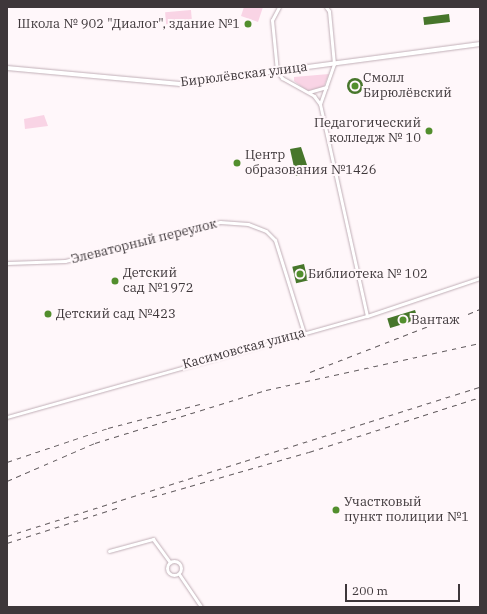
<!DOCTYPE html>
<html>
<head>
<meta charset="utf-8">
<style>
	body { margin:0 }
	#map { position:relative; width:487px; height:614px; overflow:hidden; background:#fff7fa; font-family:"IBM Plex Serif",serif }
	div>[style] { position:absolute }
	.green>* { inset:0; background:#f9d4e5; transform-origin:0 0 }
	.building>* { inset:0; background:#47762b; transform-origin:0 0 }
	.round { border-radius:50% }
	.roads { filter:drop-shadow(0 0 1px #c1afb7) drop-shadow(0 0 1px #c1afb7) }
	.minor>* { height:3px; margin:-1.5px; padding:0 1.5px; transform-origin:1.5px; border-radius:1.5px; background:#fff }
	.minor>.ring { margin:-1.5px; padding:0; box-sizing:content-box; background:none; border:3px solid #fff; border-radius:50% }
	.tertiary>* { height:4px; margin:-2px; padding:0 2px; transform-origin:2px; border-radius:2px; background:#fff }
	.rail>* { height:1px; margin-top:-0.5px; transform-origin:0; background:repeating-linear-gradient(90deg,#645d60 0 5px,transparent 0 10px) }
	.dots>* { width:11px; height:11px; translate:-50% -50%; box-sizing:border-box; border:2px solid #fff7fa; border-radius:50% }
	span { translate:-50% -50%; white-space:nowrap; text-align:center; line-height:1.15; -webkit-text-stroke:4px #fff7fa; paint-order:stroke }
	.poi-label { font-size:13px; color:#3e373a }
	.right { translate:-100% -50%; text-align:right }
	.left { translate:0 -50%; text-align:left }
	.street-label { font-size:13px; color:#3e373a }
	.frame { position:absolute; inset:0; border:8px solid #3e373a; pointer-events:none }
	.scale { position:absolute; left:345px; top:584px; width:115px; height:18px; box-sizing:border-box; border:2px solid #3e373a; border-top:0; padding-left:5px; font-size:12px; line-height:14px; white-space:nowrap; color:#3e373a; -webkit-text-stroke:3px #fff7fa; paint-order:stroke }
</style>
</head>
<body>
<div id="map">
	<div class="green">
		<i style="clip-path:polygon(244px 7px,263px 7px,258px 22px,241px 16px)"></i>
		<i style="left:191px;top:10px;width:12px;height:26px;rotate:85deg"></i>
		<i style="clip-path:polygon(329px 74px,324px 86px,316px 92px,306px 90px,294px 81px,294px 77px)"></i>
		<i style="clip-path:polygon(44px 115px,48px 126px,25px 129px,24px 119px)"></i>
	</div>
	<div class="building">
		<i style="left:449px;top:14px;width:8px;height:26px;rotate:83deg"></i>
		<i class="round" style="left:347px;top:78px;width:16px;height:16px"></i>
		<i style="clip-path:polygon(301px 147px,310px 174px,296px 176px,290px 149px)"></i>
		<i style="left:304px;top:264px;width:17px;height:12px;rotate:77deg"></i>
		<i style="left:415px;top:310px;width:10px;height:29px;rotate:73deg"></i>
	</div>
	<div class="roads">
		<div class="minor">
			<i style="left:279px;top:7px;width:15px;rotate:118deg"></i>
			<i style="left:272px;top:20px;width:51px;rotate:84.4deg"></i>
			<i style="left:277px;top:71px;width:9px;rotate:54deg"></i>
			<i style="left:282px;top:78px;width:37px;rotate:29deg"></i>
			<i style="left:314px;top:96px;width:10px;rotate:53deg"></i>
			<i style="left:320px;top:104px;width:217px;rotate:77.5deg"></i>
			<i style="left:309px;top:92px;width:18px;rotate:-16deg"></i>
			<i style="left:320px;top:104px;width:42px;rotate:-70.7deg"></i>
			<i style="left:334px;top:64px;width:53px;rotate:-95.4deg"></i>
			<i style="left:329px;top:11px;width:5px;rotate:-127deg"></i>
			<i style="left:7px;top:263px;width:58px;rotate:-2deg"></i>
			<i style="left:65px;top:261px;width:160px;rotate:-14.1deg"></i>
			<i style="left:220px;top:222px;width:28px;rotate:4deg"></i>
			<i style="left:248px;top:224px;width:19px;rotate:21deg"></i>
			<i style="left:266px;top:231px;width:13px;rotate:45deg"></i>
			<i style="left:275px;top:240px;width:97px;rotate:72.7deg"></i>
			<i style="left:7px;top:417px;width:374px;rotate:-15.7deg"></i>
			<i style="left:367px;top:316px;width:119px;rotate:-18.6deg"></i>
			<i style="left:109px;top:551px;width:46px;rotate:-15.3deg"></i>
			<i style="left:153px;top:539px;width:29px;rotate:54deg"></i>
			<i class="ring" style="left:167px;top:561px;width:11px;height:11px"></i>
			<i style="left:179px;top:574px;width:40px;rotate:56deg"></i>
		</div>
		<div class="tertiary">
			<i style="left:7px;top:68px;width:174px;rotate:5.3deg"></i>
			<i style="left:180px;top:84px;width:303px;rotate:-7.6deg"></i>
		</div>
	</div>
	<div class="rail">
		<i style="left:468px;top:314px;width:13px;rotate:-23deg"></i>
		<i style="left:310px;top:372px;width:152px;rotate:-21.2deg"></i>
		<i style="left:7px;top:462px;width:107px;rotate:-18.6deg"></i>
		<i style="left:108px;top:428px;width:95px;rotate:-14.6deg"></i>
		<i style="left:7px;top:481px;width:96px;rotate:-23.4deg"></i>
		<i style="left:95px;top:443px;width:179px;rotate:-17.2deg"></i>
		<i style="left:266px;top:390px;width:219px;rotate:-12.4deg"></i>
		<i style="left:152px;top:497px;width:163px;rotate:-16deg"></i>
		<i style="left:309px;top:452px;width:180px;rotate:-17.8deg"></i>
		<i style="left:7px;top:536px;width:496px;rotate:-17.5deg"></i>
		<i style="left:7px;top:543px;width:119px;rotate:-17.7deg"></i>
	</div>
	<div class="dots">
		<i style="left:248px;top:24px;background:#528e2d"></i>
		<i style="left:355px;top:86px;background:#528e2d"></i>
		<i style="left:429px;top:131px;background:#528e2d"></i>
		<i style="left:237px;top:163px;background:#528e2d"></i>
		<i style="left:300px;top:274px;background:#528e2d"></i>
		<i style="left:115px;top:281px;background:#528e2d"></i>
		<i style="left:48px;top:314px;background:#528e2d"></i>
		<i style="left:403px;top:320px;background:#528e2d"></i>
		<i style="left:336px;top:510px;background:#528e2d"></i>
	</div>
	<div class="poi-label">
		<span class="right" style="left:240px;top:24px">Школа № 902 "Диалог", здание №1</span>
		<span class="left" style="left:363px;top:86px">Смолл<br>Бирюлёвский</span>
		<span class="right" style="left:421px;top:131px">Педагогический<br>колледж № 10</span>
		<span class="left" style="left:245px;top:163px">Центр<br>образования №1426</span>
		<span class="left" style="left:123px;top:281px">Детский<br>сад №1972</span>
		<span class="left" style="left:308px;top:274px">Библиотека № 102</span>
		<span class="left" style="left:56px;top:314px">Детский сад №423</span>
		<span class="left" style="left:411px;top:320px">Вантаж</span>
		<span class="left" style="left:344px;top:510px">Участковый<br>пункт полиции №1</span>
	</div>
	<div class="street-label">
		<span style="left:244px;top:75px;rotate:-7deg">Бирюлёвская улица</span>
		<span style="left:144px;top:242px;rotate:-14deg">Элеваторный переулок</span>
		<span style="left:244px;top:349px;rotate:-15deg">Касимовская улица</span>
	</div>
	<div class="frame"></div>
	<div class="scale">200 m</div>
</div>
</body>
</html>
